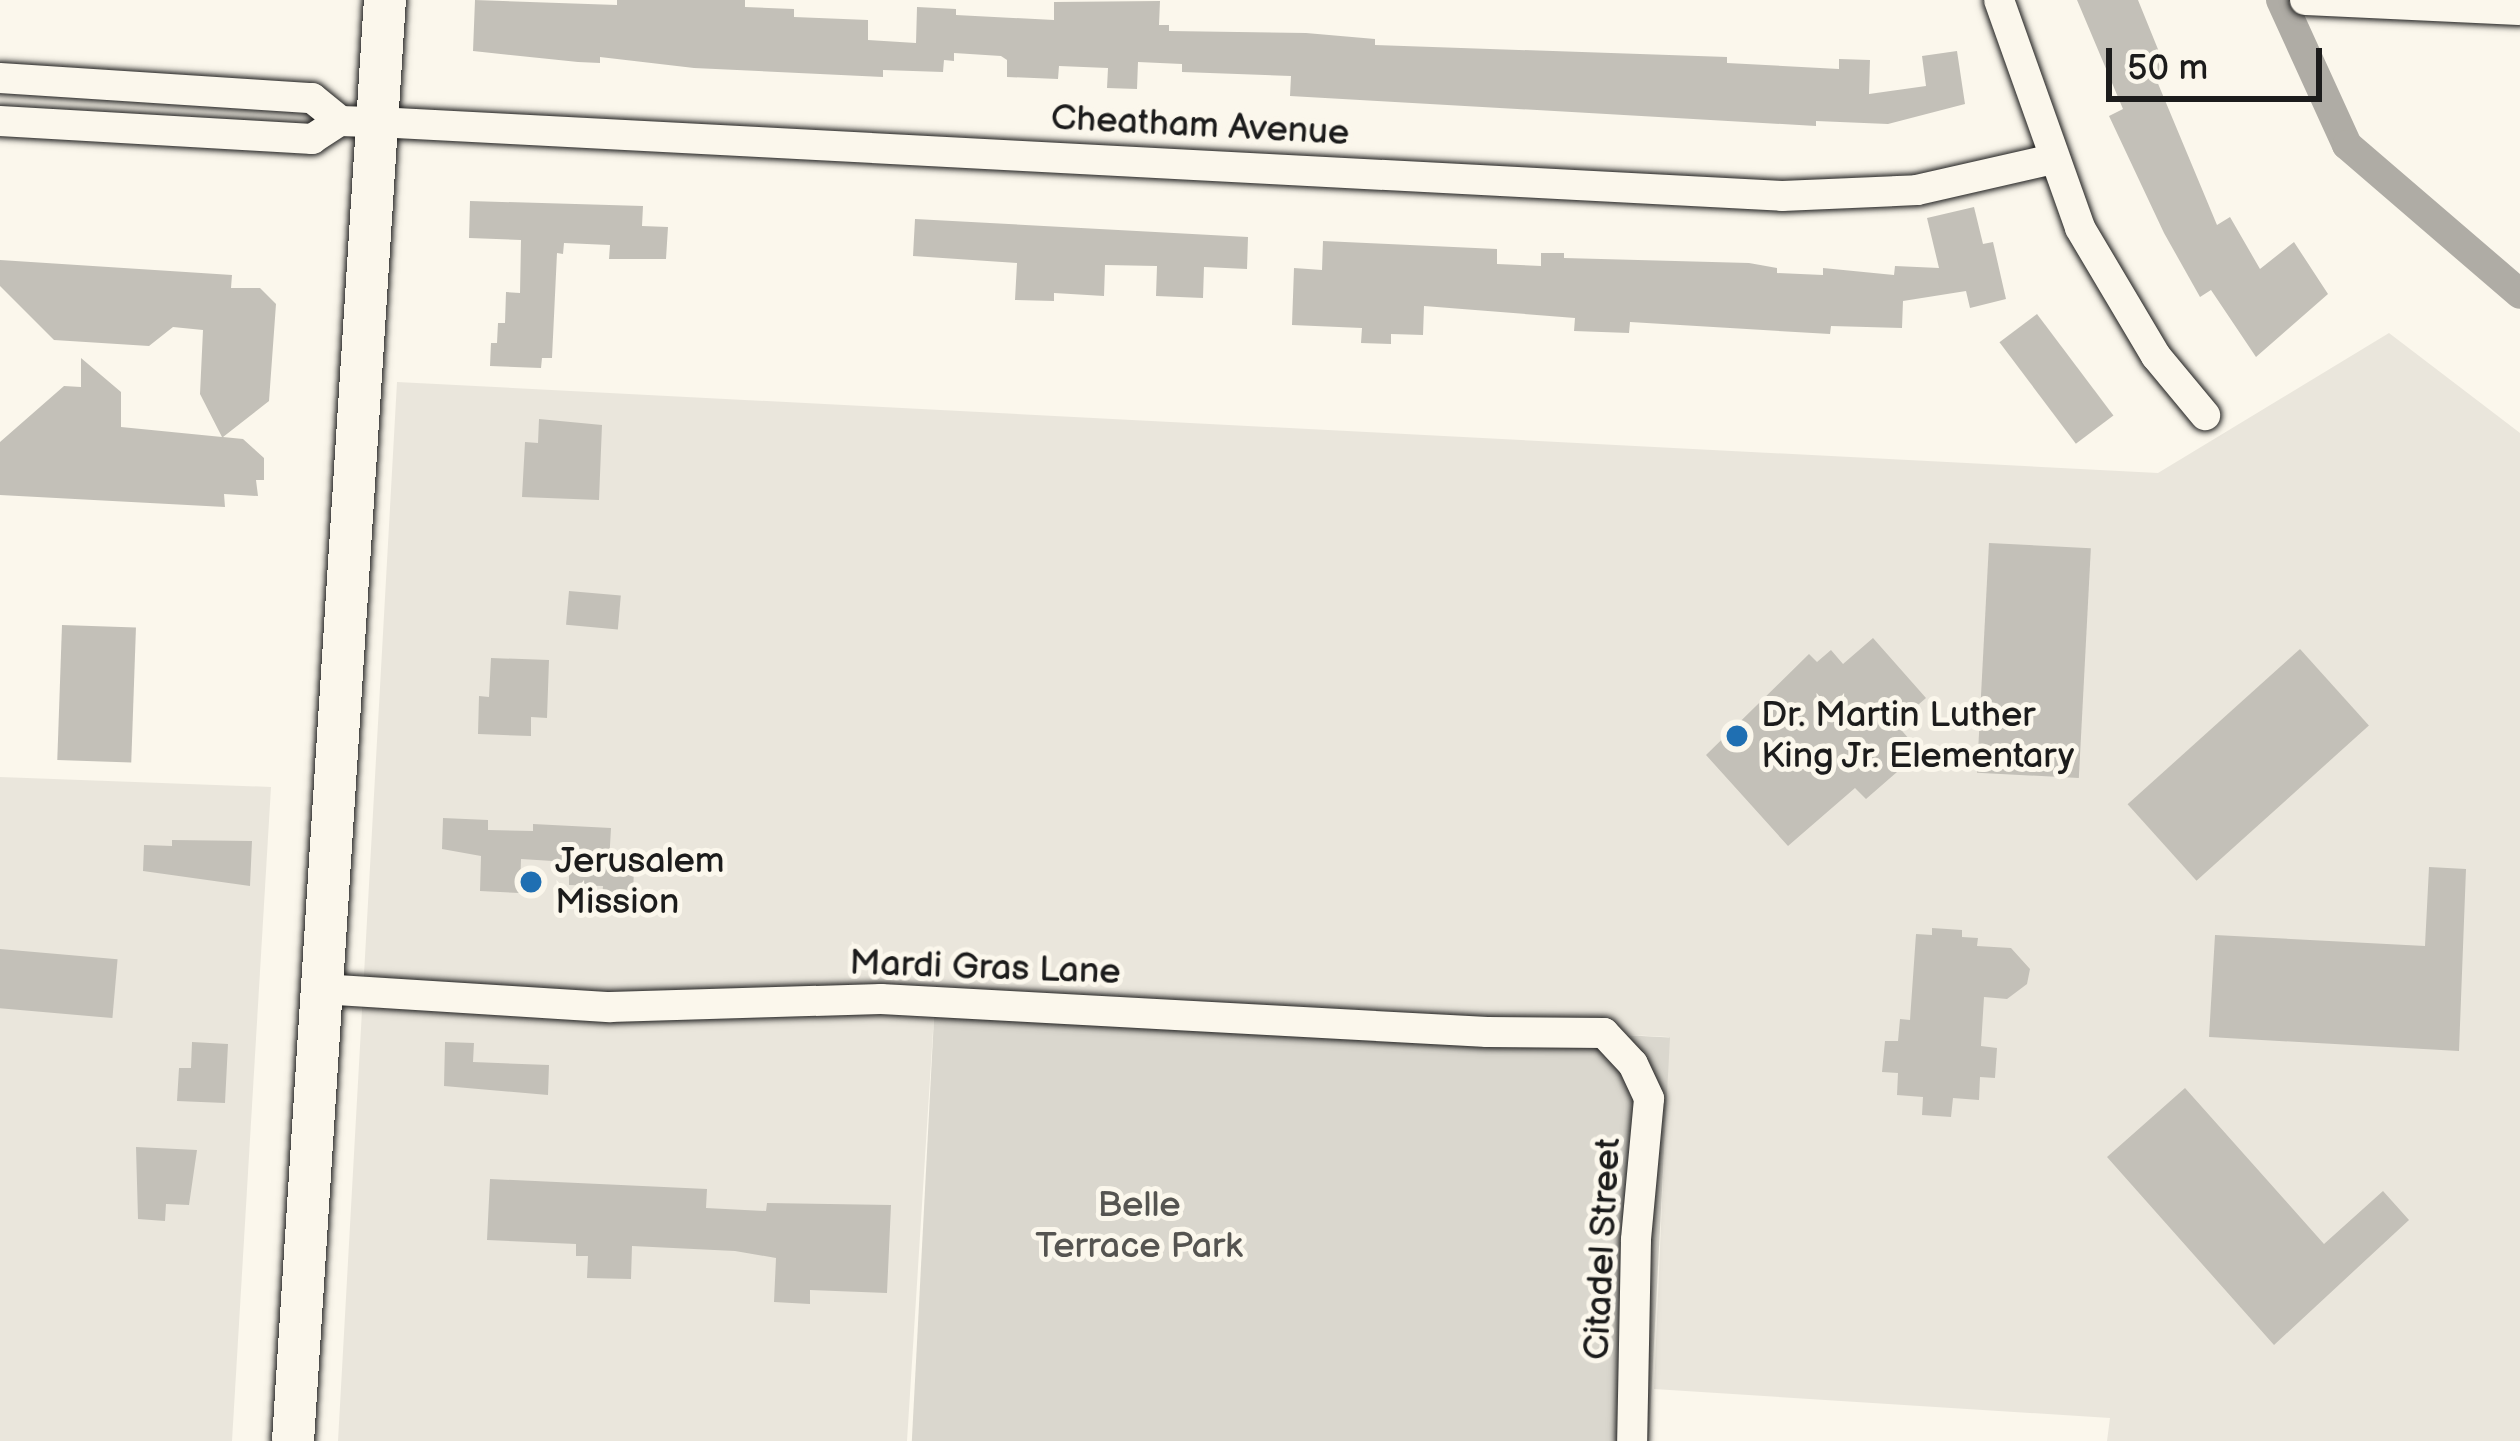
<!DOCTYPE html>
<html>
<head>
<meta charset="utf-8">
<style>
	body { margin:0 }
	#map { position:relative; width:2520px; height:1441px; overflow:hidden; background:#fbf7ec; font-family:"Balsamiq Sans",sans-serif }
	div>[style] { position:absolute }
	.built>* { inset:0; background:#eae6dc }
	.green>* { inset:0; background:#dad7ce; transform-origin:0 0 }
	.canal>* { height:30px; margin:-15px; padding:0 15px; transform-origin:15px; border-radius:15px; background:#afaca5 }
	.building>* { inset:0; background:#c3c0b8; transform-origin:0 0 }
	.roads { filter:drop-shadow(0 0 3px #1c1c1c) drop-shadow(0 0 3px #1c1c1c) }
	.street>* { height:30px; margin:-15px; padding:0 15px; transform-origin:15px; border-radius:15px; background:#fbf7ec }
	.secondary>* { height:42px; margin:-21px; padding:0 21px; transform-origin:21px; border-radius:21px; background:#fbf7ec }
	.dots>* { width:33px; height:33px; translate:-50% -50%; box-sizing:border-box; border:6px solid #fbf7ec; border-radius:50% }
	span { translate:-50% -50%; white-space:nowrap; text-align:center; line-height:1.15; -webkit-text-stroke:10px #fbf7ec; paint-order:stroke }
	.street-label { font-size:36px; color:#1c1c1c }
	.poi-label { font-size:36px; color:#1c1c1c }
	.left { translate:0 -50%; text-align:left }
	.park-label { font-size:36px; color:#555451 }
	.scale { position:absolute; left:2106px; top:48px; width:216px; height:54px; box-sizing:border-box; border:6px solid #1c1c1c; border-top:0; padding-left:15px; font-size:36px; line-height:42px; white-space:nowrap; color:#1c1c1c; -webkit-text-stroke:9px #fbf7ec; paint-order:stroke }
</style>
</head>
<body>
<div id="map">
	<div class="built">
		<i style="clip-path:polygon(2389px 333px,2520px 433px,2520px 1441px,2107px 1441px,2110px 1418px,1654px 1389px,1669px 1037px,935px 1000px,907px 1441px,338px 1441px,397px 382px,2158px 473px)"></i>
		<i style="clip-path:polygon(0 777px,271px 787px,232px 1441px,0 1441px)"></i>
	</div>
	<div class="green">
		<i style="left:935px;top:999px;width:736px;height:443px;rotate:3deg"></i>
	</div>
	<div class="canal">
		<i style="left:2281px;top:0;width:159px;rotate:65.5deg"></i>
		<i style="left:2347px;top:145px;width:228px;rotate:40.7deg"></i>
	</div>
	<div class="building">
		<i style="clip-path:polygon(475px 0,617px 5px,617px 0,745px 0,745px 7px,794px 9px,794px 17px,868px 20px,868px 40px,916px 43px,917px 7px,956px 9px,956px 15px,1054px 20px,1054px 2px,1160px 1px,1159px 25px,1169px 25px,1169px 31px,1306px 33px,1375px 39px,1375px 45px,1727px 57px,1727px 63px,1839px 69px,1839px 59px,1870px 60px,1869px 94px,1926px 86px,1922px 56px,1957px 51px,1965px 104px,1888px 124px,1816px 121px,1816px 126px,1290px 96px,1291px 76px,1182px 72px,1182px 64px,1138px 62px,1137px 89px,1107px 88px,1108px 68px,1059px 66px,1058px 79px,1007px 77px,1007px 60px,1001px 56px,954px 53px,954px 61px,944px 60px,943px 72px,883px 70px,883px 77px,694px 68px,600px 57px,600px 63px,578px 62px,473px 51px)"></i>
		<i style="clip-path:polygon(2077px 0,2138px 0,2166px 69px,2154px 74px,2217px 225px,2230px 217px,2260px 269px,2294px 242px,2328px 294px,2256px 357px,2211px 290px,2200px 297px,2164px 233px,2109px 116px,2123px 109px)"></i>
		<i style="clip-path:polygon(470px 201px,643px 206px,642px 226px,668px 227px,666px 259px,609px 259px,610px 245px,564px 243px,563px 254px,557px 253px,552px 358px,542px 358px,541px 368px,490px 366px,491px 343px,497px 343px,498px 323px,505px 323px,506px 292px,520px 293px,521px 240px,469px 238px)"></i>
		<i style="clip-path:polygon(1974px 207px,1983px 244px,1993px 242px,2006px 299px,1970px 308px,1966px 291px,1903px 301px,1902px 328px,1831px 326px,1830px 334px,1630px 322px,1629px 333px,1574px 331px,1575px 318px,1424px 306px,1423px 335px,1391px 334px,1391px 344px,1361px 343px,1362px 328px,1292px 325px,1294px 268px,1322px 270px,1323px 241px,1497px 249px,1497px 264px,1541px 266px,1541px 253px,1564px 253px,1564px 258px,1749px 263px,1777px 268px,1777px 273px,1823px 275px,1823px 268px,1894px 275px,1895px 266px,1939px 268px,1927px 218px)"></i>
		<i style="clip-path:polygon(915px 219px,1248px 237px,1247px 269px,1204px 267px,1203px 298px,1156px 296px,1157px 266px,1105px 265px,1104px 296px,1054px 293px,1054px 301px,1015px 300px,1017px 263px,913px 256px)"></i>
		<i style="clip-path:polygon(0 260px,232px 275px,231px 288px,260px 288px,276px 304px,269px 401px,223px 437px,243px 439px,264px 458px,264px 480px,256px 480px,258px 496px,224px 494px,225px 507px,0 495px,0 442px,64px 386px,81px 387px,81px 358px,121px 392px,121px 427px,222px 437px,200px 394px,203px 330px,173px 327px,149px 346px,54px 340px,0 286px)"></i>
		<i style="left:2037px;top:314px;width:127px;height:47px;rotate:53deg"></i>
		<i style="clip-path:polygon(539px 419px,602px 425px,599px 500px,522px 497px,525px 442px,538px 443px)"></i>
		<i style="left:1989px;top:543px;width:102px;height:230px;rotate:3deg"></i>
		<i style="left:569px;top:591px;width:52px;height:34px;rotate:5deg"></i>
		<i style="left:62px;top:625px;width:74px;height:135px;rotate:2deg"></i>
		<i style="clip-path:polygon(1873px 638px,1926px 698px,1896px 724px,1910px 740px,1887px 761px,1897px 772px,1866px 799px,1855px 788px,1788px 846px,1706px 755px,1809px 654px,1817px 662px,1831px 650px,1843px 664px)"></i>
		<i style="left:2300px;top:649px;width:103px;height:232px;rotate:48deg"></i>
		<i style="clip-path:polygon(491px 658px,549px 660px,547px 718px,531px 717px,531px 736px,478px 734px,479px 696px,489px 697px)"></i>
		<i style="clip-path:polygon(443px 818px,488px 820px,488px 830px,533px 831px,533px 824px,611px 828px,609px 863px,634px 864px,633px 900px,602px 898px,603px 886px,569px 885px,569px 862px,521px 859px,520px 893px,480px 891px,481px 856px,442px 849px)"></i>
		<i style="clip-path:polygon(172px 840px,252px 841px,250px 886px,143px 871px,144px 845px,172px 846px)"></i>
		<i style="clip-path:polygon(2429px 867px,2466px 869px,2459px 1051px,2209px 1037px,2215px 935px,2425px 946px)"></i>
		<i style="clip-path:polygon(1932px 928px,1962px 930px,1962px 937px,1978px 938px,1977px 946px,2011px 948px,2030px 969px,2027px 984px,2007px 999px,1984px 997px,1981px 1046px,1997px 1048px,1995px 1078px,1980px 1077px,1979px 1100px,1953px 1098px,1951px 1117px,1922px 1115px,1923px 1097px,1897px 1095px,1898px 1073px,1882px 1072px,1885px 1041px,1898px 1041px,1900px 1019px,1910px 1020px,1916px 934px,1932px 935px)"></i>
		<i style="left:0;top:949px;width:118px;height:59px;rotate:5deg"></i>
		<i style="clip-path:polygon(192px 1042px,228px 1044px,225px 1103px,177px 1101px,179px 1068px,191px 1068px)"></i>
		<i style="clip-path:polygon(445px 1042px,474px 1043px,473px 1062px,549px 1065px,548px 1095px,444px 1086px)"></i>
		<i style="clip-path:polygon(2185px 1088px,2324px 1244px,2383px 1191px,2409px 1220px,2274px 1345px,2107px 1157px)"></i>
		<i style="clip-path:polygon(136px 1147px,197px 1150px,189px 1205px,166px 1204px,165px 1221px,138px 1219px)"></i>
		<i style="clip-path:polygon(490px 1179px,707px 1189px,706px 1208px,766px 1211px,767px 1203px,891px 1205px,887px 1293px,810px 1290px,810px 1304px,774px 1302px,776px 1258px,735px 1251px,632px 1246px,631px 1279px,587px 1278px,588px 1256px,576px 1256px,576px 1244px,487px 1240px)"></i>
	</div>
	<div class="roads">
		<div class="street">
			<i style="left:1999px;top:0;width:242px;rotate:70.4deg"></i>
			<i style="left:2080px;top:228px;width:149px;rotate:59.3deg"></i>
			<i style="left:2156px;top:356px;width:77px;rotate:50.3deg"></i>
			<i style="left:2305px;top:0;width:215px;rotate:2.7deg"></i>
			<i style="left:0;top:78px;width:313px;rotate:3.7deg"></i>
			<i style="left:312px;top:98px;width:36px;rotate:39deg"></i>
			<i style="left:0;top:121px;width:313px;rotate:3.3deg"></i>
			<i style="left:312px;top:139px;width:33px;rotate:-33deg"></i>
			<i style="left:340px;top:121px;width:37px;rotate:2deg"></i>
			<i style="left:377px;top:122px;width:1407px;rotate:3.01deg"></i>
			<i style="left:1782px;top:196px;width:135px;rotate:-2.5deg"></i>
			<i style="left:1917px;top:190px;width:139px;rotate:-12.8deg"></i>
			<i style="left:321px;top:989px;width:290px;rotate:3.6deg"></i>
			<i style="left:610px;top:1007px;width:271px;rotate:-1.7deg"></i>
			<i style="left:881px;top:999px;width:607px;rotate:3.12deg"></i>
			<i style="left:1487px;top:1032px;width:117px;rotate:0.5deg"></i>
			<i style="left:1604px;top:1033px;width:42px;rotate:46.9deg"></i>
			<i style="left:1633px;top:1064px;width:38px;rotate:65deg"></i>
			<i style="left:1649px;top:1099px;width:142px;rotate:95.3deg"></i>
			<i style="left:1636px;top:1240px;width:201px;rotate:91.1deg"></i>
		</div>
		<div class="secondary">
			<i style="left:293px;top:1441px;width:1444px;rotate:-86.35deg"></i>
		</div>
	</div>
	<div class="dots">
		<i style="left:1737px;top:736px;background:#1f6fb2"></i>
		<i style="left:531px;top:882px;background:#1f6fb2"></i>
	</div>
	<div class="street-label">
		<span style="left:1200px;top:126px;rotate:3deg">Cheatham Avenue</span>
		<span style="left:985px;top:968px;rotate:2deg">Mardi Gras Lane</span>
		<span style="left:1603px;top:1249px;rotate:-87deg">Citadel Street</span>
	</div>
	<div class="poi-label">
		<span class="left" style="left:1761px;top:736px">Dr. Martin Luther<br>King Jr. Elementary</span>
		<span class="left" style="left:555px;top:882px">Jerusalem<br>Mission</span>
	</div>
	<div class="park-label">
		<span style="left:1139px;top:1226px">Belle<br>Terrace Park</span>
	</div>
	<div class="scale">50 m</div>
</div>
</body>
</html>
